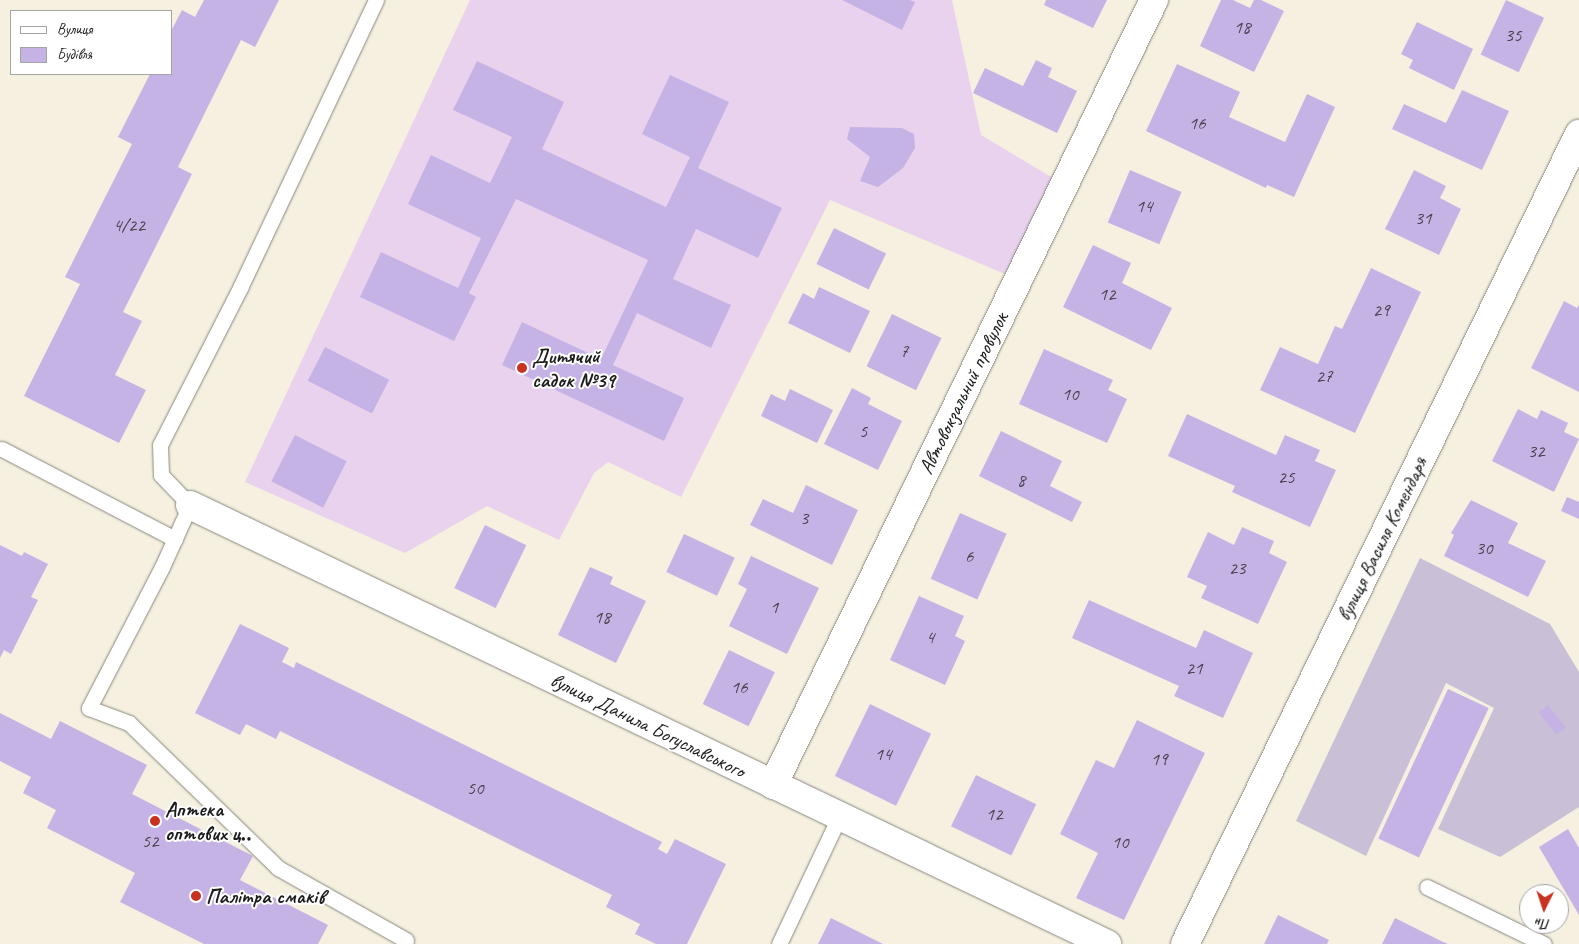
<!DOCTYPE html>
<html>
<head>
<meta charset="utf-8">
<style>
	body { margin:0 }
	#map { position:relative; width:1579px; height:944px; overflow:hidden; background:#f5f0df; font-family:Caveat,sans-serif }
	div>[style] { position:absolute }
	.built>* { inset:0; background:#e9d2ed }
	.industrial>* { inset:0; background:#c9bfd7 }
	.building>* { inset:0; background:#c6b3e5; transform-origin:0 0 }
	.roads { filter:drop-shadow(0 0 1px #88867e) drop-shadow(0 0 1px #88867e) }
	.service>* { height:15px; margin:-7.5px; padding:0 7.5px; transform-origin:7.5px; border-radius:7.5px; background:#fff }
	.minor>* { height:28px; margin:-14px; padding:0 14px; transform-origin:14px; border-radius:14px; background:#fff }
	.dots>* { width:14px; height:14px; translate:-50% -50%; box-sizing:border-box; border:2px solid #fff; border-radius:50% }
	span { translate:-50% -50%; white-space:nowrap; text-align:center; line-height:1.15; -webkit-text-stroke:4px #fff; paint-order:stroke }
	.number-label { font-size:19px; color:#46424e }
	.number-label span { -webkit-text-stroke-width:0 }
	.poi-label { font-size:21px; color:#1c1c1c; font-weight:700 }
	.left { translate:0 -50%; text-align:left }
	.street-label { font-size:21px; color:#1c1c1c }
	.legend { position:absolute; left:10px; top:10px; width:162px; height:65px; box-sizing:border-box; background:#fff; border:1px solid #a4a4a4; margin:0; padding:6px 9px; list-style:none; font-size:15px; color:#1c1c1c }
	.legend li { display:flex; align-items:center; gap:10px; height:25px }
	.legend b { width:25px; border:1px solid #a4a4a4 }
	.north { position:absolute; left:1519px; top:884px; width:50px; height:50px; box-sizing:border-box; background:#fff; border:1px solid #a4a4a4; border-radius:50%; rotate:184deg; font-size:14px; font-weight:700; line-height:20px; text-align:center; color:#1c1c1c }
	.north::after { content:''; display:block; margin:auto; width:18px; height:22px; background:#c8321e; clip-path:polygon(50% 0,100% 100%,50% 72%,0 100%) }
</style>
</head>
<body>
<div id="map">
	<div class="built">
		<i style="clip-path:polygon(470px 0,952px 0,981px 135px,1053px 178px,1005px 274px,830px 200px,681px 497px,608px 462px,594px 473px,559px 540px,487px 506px,405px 553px,245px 482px)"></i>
	</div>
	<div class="industrial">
		<i style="clip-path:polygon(1420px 558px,1550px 624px,1579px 672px,1579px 807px,1500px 857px,1438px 829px,1494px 708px,1446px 683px,1366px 856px,1296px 821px)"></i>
	</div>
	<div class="building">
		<i style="clip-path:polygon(204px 0,279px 0,255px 47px,241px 40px,178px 167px,192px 174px,123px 312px,142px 321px,115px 375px,146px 390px,119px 443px,24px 396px,80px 284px,65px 277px,132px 144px,118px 137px,150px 74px,171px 74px,171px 31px,182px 10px,195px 17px)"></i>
		<i style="clip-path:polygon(842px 0,910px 0,915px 2px,902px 30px)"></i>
		<i style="clip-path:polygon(1046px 0,1107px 0,1093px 28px,1044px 5px)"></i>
		<i style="clip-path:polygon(1221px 0,1233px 0,1250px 8px,1254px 0,1261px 0,1284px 11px,1254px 72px,1200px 46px)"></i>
		<i style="left:1506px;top:0;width:42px;height:60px;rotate:25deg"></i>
		<i style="clip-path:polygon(1417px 22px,1473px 49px,1454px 90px,1409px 68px,1413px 60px,1401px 54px)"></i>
		<i style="clip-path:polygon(1036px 60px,1052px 68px,1048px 77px,1077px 91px,1057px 133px,973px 93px,985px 68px,1023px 86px)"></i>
		<i style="clip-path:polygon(477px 61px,564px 102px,542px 149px,666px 207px,690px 157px,642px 134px,670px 75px,729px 102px,698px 168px,782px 208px,758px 258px,696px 229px,673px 279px,731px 305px,711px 348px,637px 313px,613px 365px,684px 398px,664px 441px,502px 365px,522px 322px,601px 359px,648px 260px,516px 199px,469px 293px,476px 297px,454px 341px,360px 297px,381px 252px,458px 288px,481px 238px,408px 204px,431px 155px,490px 183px,512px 137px,453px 110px)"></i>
		<i style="clip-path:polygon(1177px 64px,1240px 92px,1229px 117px,1285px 142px,1307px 94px,1335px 107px,1294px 197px,1267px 185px,1266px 188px,1146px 131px)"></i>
		<i style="clip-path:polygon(1462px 90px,1509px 111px,1482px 170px,1392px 129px,1404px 104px,1446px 123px)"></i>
		<i style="clip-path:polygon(850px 127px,902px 128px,914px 134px,915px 148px,903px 168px,878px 187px,860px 181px,870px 157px,847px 139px)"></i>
		<i style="left:1130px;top:170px;width:56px;height:57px;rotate:23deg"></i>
		<i style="clip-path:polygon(1414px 170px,1446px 186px,1440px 198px,1461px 209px,1439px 255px,1385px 229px)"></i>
		<i style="left:834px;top:228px;width:58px;height:40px;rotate:26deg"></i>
		<i style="clip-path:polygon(1093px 245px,1131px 263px,1122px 283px,1172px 308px,1151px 350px,1063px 307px)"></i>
		<i style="clip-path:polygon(1371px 268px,1421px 292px,1355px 433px,1260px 390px,1280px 347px,1318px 364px,1335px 326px,1342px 329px)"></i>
		<i style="clip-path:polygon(819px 287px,870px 311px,850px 353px,788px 323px,803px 293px,814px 299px)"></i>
		<i style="clip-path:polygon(1564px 301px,1577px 308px,1579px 305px,1579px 392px,1531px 368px)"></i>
		<i style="left:892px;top:314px;width:55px;height:58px;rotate:26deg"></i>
		<i style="left:325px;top:347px;width:72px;height:38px;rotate:27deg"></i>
		<i style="clip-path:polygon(1044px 349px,1113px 380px,1108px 390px,1127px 399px,1107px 443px,1019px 404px)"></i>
		<i style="clip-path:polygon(852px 388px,871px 398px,868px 404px,902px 421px,878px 470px,824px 444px)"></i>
		<i style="clip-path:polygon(790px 389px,833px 410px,817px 443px,761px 416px,771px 394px,785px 401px)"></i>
		<i style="clip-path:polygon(1518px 409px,1537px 419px,1541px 410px,1568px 423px,1564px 432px,1579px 439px,1554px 492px,1492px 461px)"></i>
		<i style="clip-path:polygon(1187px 414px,1276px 455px,1285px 435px,1320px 450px,1315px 461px,1336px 470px,1310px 527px,1232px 492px,1235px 486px,1168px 456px)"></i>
		<i style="clip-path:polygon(1001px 431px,1062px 461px,1050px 486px,1082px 502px,1072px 522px,979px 476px)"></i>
		<i style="left:295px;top:435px;width:58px;height:52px;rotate:27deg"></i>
		<i style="clip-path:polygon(806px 485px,858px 510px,832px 565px,750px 525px,763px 499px,793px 513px)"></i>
		<i style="clip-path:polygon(1567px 497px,1579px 502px,1579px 519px,1561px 511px)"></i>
		<i style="clip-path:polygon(1471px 500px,1518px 523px,1508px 543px,1546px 561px,1528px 597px,1444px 556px,1454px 535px,1451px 533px)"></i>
		<i style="left:960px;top:513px;width:51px;height:72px;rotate:24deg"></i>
		<i style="left:485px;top:525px;width:46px;height:70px;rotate:26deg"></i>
		<i style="clip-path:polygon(1242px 527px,1274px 541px,1269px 553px,1287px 562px,1258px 624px,1201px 598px,1207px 586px,1187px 577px,1208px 532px,1234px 545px)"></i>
		<i style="left:684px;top:534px;width:56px;height:42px;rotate:25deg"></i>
		<i style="clip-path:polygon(0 545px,22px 556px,24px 552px,48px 564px,31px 597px,38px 600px,11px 654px,4px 650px,0 658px)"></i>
		<i style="clip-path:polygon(751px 556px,819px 588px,787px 654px,729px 626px,747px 589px,738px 584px)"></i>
		<i style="clip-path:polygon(590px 567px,613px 577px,610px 584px,646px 601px,616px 663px,558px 635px)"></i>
		<i style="clip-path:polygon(919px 596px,964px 616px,955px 636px,965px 641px,945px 685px,890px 660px)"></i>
		<i style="clip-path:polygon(1089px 600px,1196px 648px,1204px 630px,1253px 653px,1223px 718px,1174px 696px,1179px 686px,1072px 638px)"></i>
		<i style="clip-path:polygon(240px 624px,289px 648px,282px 662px,294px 668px,296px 662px,662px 842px,658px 849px,667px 854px,675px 839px,726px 864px,687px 944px,656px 944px,635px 934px,640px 924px,606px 907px,612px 895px,280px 731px,276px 739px,246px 724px,240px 735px,195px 713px)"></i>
		<i style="left:729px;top:650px;width:51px;height:60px;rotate:26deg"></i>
		<i style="left:1448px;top:689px;width:45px;height:165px;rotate:25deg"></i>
		<i style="left:870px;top:704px;width:68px;height:80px;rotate:26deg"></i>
		<i style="left:1548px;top:705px;width:29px;height:12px;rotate:52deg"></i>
		<i style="clip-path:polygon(0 713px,51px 739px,60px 721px,147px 765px,132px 794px,253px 856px,240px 880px,328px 925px,318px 944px,204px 944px,120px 902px,135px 873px,47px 828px,56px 810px,23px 793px,31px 777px,0 761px)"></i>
		<i style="clip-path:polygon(1137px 720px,1205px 753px,1124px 920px,1076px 898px,1098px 853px,1060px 834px,1096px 760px,1114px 768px)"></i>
		<i style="left:976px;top:775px;width:67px;height:57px;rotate:26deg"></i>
		<i style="clip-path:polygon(1568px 829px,1579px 848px,1579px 915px,1539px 847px)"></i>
		<i style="clip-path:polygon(1278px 915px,1329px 940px,1327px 944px,1264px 944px)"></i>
		<i style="clip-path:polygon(831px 918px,883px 944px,818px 944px)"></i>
		<i style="clip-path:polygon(1395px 918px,1441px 941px,1448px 944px,1382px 944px)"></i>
	</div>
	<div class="roads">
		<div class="service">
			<i style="left:376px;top:0;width:316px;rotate:115.3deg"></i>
			<i style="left:241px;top:286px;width:178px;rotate:117deg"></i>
			<i style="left:160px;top:445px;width:30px;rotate:88deg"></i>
			<i style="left:161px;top:475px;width:42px;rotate:46deg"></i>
			<i style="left:190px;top:505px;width:68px;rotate:114.3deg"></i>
			<i style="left:162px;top:567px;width:159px;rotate:117.4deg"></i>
			<i style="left:89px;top:708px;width:43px;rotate:20.6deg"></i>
			<i style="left:129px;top:723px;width:208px;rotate:44.2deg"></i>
			<i style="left:278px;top:868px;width:147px;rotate:29.4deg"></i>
			<i style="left:2px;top:449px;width:195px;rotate:27.5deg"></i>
			<i style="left:1427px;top:887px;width:130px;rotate:26deg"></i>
			<i style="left:779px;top:944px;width:140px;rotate:-64.7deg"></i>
		</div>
		<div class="minor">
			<i style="left:190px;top:505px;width:1017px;rotate:25.58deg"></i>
			<i style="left:773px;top:785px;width:873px;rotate:-64.11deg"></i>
			<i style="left:1185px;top:944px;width:901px;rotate:-64.06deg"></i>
		</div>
	</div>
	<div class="dots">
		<i style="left:522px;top:368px;background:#c8321e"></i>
		<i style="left:155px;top:821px;background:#c8321e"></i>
		<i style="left:196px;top:896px;background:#c8321e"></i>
	</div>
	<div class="number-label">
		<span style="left:1242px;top:28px">18</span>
		<span style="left:1513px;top:36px">35</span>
		<span style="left:1197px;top:124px">16</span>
		<span style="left:1144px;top:207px">14</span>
		<span style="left:1423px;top:219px">31</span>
		<span style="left:129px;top:226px">4/22</span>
		<span style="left:1107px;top:295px">12</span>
		<span style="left:1381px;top:311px">29</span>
		<span style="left:904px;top:352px">7</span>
		<span style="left:1324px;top:377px">27</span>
		<span style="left:1070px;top:395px">10</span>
		<span style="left:863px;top:432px">5</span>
		<span style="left:1536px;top:452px">32</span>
		<span style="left:1286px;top:478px">25</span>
		<span style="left:1021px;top:481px">8</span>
		<span style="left:804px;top:519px">3</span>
		<span style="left:1484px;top:549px">30</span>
		<span style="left:969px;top:557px">6</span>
		<span style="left:1237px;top:569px">23</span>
		<span style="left:774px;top:608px">1</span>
		<span style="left:602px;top:618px">18</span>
		<span style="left:930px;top:638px">4</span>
		<span style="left:1194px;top:669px">21</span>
		<span style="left:739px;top:688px">16</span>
		<span style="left:883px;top:755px">14</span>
		<span style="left:1159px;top:760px">19</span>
		<span style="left:475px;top:789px">50</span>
		<span style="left:994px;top:815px">12</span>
		<span style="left:150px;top:842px">52</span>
		<span style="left:1120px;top:843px">10</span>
	</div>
	<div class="poi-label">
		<span class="left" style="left:532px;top:368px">Дитячий<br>садок №39</span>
		<span class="left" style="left:165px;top:821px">Аптека<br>оптових ц‥</span>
		<span class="left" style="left:206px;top:896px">Палітра смаків</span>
	</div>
	<div class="street-label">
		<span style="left:963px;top:393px;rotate:-64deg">Автовокзальний провулок</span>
		<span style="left:1382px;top:539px;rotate:-64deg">вулиця Василя Комендаря</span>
		<span style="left:648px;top:725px;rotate:26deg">вулиця Данила Богуславського</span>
	</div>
	<ul class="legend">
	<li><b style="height:6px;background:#fff"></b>Вулиця</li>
	<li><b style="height:14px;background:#c6b3e5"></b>Будівля</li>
	</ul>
	<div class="north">Пн</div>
</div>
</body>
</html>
